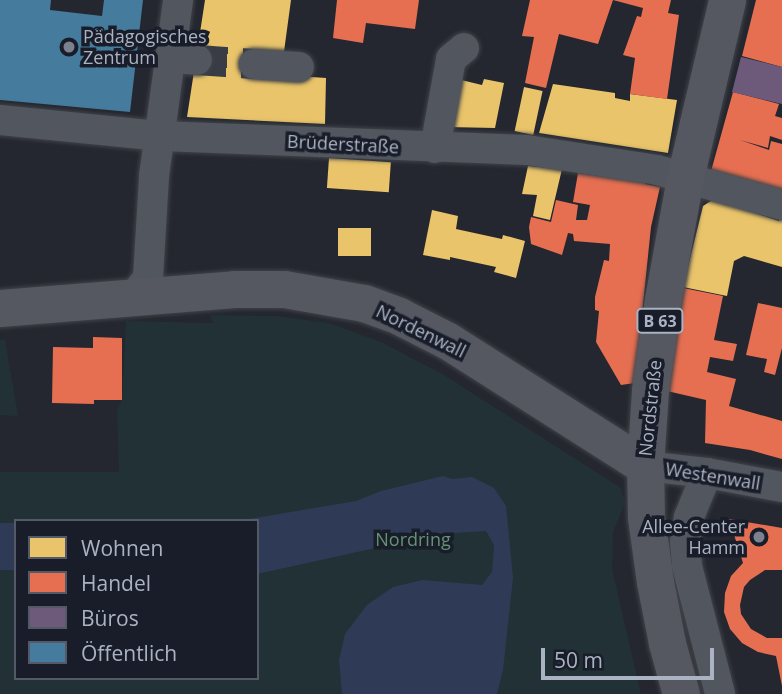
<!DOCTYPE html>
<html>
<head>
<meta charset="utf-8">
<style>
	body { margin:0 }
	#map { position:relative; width:782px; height:694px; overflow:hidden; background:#24272f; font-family:"Open Sans",sans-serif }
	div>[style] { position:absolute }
	.green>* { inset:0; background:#213135 }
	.water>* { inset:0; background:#2f3b56; transform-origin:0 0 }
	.homes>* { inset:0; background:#e9c46a; transform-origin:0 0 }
	.shops>* { inset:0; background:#e76f51 }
	.offices>* { inset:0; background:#6d597a }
	.public>* { inset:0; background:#457b9d }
	.minor-tunnel>* { height:30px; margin-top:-15px; transform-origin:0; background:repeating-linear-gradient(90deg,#383c45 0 30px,transparent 0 45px) }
	.roads { filter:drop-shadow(0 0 2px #404248) drop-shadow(0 0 2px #404248) }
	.minor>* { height:30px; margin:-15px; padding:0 15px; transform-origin:15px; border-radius:15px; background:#52565e }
	.major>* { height:37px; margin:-18.5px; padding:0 18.5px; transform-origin:18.5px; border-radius:18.5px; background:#555860 }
	.dots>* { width:19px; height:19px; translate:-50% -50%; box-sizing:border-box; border:4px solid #181d29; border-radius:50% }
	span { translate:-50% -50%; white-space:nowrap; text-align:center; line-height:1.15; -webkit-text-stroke:7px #181d29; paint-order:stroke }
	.shield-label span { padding:2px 5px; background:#181d29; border:2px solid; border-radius:5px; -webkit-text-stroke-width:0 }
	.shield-label { font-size:16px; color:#abb2c2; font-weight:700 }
	.poi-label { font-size:18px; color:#abb2c2 }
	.left { translate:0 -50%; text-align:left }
	.right { translate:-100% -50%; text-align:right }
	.street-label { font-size:18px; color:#abb2c2 }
	.park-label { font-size:18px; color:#649273 }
	.legend { position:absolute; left:14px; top:519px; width:245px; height:161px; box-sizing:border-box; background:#181d29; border:2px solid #535966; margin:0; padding:9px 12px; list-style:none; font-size:21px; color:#abb2c2 }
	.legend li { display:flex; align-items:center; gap:14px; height:35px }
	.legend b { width:35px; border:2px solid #535966 }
	.scale { position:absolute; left:541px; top:648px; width:173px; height:32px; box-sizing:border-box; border:4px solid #abb2c2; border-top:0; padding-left:9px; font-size:21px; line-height:24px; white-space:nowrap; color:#abb2c2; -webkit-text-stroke:5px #181d29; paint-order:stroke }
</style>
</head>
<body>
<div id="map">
	<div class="green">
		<i style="clip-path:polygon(evenodd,210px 315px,277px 316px,329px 323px,381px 342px,444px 375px,621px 488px,625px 503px,613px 532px,612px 569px,641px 694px,0 694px,0 472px,119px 472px,117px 411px,122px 400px,126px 321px,213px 323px,210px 315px,16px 521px,257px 521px,257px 678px,16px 678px,16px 521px)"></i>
		<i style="clip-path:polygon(5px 339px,18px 416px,0 415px,0 340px)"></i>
	</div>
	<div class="water">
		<i style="clip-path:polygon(443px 476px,452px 479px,472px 477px,494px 488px,506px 506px,513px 578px,503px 670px,497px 694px,342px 694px,339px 660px,345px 634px,367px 605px,393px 587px,422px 580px,482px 585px,492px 572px,494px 545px,486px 531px,439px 534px,257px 574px,257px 521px,237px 521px,356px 501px,381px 491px)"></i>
		<i style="left:16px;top:523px;width:47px;height:16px;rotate:90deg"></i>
	</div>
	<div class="homes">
		<i style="clip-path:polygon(205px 0,291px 0,283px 59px,253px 73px,326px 78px,325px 124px,187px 117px)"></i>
		<i style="clip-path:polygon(453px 78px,482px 85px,484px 79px,504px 83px,495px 128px,446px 127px)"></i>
		<i style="clip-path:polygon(553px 84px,615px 93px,615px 98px,630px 101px,630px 94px,677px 100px,668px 153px,539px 133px)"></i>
		<i style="left:524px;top:87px;width:19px;height:45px;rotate:12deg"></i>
		<i style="left:329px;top:158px;width:62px;height:30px;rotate:4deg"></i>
		<i style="clip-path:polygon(528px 166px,562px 169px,550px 220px,533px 216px,537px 195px,522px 194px)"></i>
		<i style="clip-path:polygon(714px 199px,779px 221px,782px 214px,782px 267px,744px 256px,734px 261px,727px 296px,683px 287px,703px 206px)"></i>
		<i style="clip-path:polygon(432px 210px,458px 216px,456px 229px,502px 239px,503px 235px,525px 241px,516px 278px,494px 272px,496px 267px,450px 257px,450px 260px,423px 255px)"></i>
		<i style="left:371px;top:228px;width:28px;height:33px;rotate:90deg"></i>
	</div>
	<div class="shops">
		<i style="clip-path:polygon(337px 0,419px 0,415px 29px,366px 23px,363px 43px,333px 38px)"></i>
		<i style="clip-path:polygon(530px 0,613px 0,598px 44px,559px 34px,546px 88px,525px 83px,534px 37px,522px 36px)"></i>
		<i style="clip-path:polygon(613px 0,671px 0,668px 13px,679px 15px,667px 99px,630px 94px,635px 58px,623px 55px,637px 16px,641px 17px,643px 8px)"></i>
		<i style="clip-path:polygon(756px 0,782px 0,782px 67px,742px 56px)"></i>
		<i style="clip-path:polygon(733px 92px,779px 104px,775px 116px,782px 118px,782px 140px,770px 136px,768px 148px,740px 140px,769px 150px,771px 141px,782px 144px,782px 190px,711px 171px)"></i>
		<i style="clip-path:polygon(578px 173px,645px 182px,645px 184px,660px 187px,651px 227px,635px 383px,621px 385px,596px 342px,599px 311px,595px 310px,595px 297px,604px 260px,609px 261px,610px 244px,574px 241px,573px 234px,568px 233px,562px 255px,531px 244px,529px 227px,531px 217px,551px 222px,556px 200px,578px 205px,576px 220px,587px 220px,590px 205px,573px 202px)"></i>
		<i style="clip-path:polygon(683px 288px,723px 296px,714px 340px,737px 344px,733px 361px,710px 357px,707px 372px,736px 379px,729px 406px,782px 421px,782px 459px,750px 450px,705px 443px,706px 400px,667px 391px)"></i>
		<i style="clip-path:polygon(758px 303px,782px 308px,782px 348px,775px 375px,764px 372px,767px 359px,746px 355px)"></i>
		<i style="clip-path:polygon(93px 337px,122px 338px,122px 400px,94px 400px,94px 404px,52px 403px,53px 347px,93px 348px)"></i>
		<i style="clip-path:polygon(729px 519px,782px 528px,782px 570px,765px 570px,750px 580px,744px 587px,740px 605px,741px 614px,751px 629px,767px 638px,782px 638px,782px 686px,776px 656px,758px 652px,742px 643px,730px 629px,724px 612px,725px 593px,731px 576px,743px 563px)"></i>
	</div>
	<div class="offices">
		<i style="clip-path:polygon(741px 57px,782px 67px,782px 104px,732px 92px)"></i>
	</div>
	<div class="public">
		<i style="clip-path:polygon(0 0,51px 0,50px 10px,102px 16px,104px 0,143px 0,130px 112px,0 100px)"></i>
	</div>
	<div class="minor-tunnel">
		<i style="left:197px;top:60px;width:57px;rotate:4deg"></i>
	</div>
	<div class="roads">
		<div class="minor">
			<i style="left:171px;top:58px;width:26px;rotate:4deg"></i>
			<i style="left:254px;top:64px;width:45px;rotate:3.8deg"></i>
			<i style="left:0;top:120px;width:162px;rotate:5.7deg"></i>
			<i style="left:161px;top:136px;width:366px;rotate:2.2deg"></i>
			<i style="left:527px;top:150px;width:132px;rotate:8.7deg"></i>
			<i style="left:657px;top:170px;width:130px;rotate:15.6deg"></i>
			<i style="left:435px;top:148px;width:90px;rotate:-79.8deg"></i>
			<i style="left:451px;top:59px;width:17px;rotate:-40deg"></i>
			<i style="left:132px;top:299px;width:26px;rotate:-53deg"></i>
			<i style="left:148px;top:278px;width:102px;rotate:-86.6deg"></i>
			<i style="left:154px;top:176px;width:178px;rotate:-82.2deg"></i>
			<i style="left:645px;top:466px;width:62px;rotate:6.4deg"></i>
			<i style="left:707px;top:473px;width:76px;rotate:10.6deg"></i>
			<i style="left:707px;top:473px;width:48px;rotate:112.2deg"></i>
			<i style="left:689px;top:517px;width:25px;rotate:99deg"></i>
			<i style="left:685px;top:542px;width:24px;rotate:85deg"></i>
			<i style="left:687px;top:566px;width:132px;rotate:75.5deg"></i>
		</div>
		<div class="major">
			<i style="left:0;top:308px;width:235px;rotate:-4.6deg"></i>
			<i style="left:234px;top:289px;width:50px"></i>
			<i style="left:284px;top:289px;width:81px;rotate:9.9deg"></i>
			<i style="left:364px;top:303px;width:37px;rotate:20deg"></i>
			<i style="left:399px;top:316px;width:55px;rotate:27deg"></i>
			<i style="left:448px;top:341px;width:233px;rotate:32.4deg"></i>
			<i style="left:681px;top:694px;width:53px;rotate:-105.4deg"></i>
			<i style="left:667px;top:643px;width:62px;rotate:-101.1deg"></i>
			<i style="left:655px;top:582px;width:66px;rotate:-97.9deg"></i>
			<i style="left:646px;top:517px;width:51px;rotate:-91.1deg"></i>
			<i style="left:645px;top:466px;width:76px;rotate:-86.2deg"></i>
			<i style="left:650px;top:390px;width:92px;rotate:-81.9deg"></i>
			<i style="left:663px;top:299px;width:123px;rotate:-79.7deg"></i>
			<i style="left:685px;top:178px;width:183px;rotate:-76.7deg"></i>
		</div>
	</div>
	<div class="dots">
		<i style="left:69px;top:47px;background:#7c818f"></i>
		<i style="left:759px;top:537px;background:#7c818f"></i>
	</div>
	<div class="shield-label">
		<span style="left:660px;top:321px">B 63</span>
	</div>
	<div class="poi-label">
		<span class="left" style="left:83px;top:47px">Pädagogisches<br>Zentrum</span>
		<span class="right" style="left:745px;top:537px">Allee-Center<br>Hamm</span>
	</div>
	<div class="street-label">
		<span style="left:343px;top:144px;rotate:3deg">Brüderstraße</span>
		<span style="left:421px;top:331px;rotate:26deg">Nordenwall</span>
		<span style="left:650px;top:408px;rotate:-84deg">Nordstraße</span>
		<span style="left:713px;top:476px;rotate:9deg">Westenwall</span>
	</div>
	<div class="park-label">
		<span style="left:413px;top:539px">Nordring</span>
	</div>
	<ul class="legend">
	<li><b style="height:19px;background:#e9c46a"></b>Wohnen</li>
	<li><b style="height:19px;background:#e76f51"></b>Handel</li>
	<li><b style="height:19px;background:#6d597a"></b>Büros</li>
	<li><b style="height:19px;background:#457b9d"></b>Öffentlich</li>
	</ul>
	<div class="scale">50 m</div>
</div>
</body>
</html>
